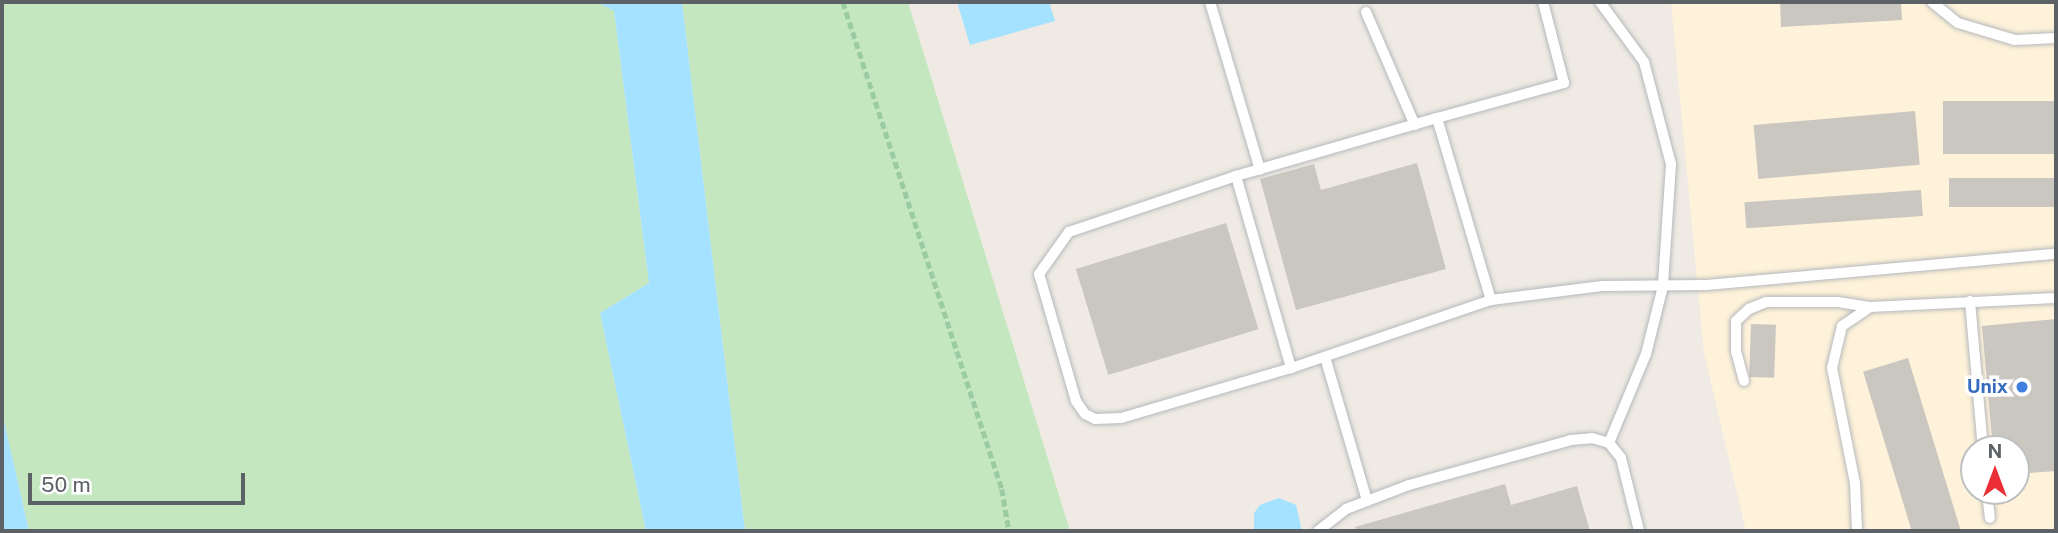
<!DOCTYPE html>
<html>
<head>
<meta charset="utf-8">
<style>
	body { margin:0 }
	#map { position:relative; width:2058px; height:533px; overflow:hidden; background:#efebe4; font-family:"Public Sans",sans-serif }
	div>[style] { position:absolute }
	.commercial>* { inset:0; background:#fef2da }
	.green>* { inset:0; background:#c5e7c0 }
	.water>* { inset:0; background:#a4e2ff }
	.building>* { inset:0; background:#cac6c0; transform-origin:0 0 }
	.path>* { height:4.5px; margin-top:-2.25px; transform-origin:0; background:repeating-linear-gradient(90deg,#9acba3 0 7px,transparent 0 10.5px) }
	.roads { filter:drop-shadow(0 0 2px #b5b8bb) drop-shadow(0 0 2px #b5b8bb) }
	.lane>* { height:10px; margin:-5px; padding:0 5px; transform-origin:5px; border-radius:5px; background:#fff }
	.dots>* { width:19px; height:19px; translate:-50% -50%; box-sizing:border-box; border:4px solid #fff; border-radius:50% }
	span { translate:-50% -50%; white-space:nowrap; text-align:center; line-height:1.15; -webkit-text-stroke:7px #fff; paint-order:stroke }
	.shop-label { font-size:19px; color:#366cbe; font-weight:700 }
	.right { translate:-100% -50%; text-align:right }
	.frame { position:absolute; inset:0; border:4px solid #5c6165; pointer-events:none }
	.north { position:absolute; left:1960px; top:435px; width:70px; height:70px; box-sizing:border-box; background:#fff; border:2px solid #bec0c1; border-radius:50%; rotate:0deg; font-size:19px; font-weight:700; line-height:28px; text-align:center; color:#5c6165 }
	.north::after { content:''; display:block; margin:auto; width:24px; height:32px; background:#eb2e35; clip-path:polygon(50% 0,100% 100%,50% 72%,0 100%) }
	.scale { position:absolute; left:28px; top:473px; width:217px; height:32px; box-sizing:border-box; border:4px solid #5c6165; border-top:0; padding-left:9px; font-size:21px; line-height:24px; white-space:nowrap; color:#5c6165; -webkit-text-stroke:5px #fff; paint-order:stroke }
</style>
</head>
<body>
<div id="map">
	<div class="commercial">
		<i style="clip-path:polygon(evenodd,1671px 2px,2056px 2px,2056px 531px,1746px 531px,1704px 353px,1671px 2px,1974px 449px,2016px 449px,2016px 491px,1974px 491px,1974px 449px)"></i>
	</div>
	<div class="green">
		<i style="clip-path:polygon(2px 2px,597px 2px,614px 11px,649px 283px,600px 313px,646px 531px,29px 531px,2px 413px)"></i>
		<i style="clip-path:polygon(682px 2px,908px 2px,1070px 531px,745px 531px)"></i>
	</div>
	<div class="water">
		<i style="clip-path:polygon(597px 2px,682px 2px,745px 531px,646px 531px,600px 313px,649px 283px,614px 11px)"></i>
		<i style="clip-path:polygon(957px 2px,1049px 2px,1055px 21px,970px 45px)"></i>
		<i style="clip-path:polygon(2px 413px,14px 465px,29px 531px,2px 531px)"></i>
		<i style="clip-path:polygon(1279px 498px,1296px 505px,1302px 531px,1254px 531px,1254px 513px,1260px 505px)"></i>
	</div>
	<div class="building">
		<i style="clip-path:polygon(1780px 2px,1901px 2px,1902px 20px,1781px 27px)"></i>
		<i style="left:2056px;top:101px;width:53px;height:113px;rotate:90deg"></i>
		<i style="left:1915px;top:111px;width:54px;height:162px;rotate:85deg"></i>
		<i style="clip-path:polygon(1417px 163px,1446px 269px,1296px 310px,1260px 179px,1314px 164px,1321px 190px)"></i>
		<i style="left:2056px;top:178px;width:29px;height:107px;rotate:90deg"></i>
		<i style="left:1921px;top:190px;width:26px;height:177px;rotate:86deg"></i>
		<i style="left:1226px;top:223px;width:111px;height:157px;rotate:73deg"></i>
		<i style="clip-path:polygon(2056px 319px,2056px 471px,2016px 474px,2016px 449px,1993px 449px,1982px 326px)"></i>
		<i style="left:1751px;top:324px;width:25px;height:53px;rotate:2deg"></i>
		<i style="left:1908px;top:358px;width:181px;height:47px;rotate:73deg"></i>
		<i style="clip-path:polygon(1505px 484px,1511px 505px,1577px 486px,1590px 531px,1356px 531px,1355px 527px)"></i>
	</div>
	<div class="path">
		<i style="left:843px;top:2px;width:512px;rotate:71.92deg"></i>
		<i style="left:1002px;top:489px;width:43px;rotate:80.5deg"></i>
	</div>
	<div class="roads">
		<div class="lane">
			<i style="left:1210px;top:2px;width:175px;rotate:73.4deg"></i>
			<i style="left:1600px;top:2px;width:74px;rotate:53.7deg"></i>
			<i style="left:1644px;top:62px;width:106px;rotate:75.2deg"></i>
			<i style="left:1671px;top:164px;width:122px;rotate:93.8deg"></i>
			<i style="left:1663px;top:286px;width:70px;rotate:104deg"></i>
			<i style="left:1646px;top:354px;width:96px;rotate:112.6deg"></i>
			<i style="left:1932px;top:2px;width:33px;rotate:39deg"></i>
			<i style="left:1958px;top:23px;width:59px;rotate:16.6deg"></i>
			<i style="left:2015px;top:40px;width:41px;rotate:-2.8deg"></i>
			<i style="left:1366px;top:12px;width:123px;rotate:66.6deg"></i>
			<i style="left:1437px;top:118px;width:190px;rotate:73.5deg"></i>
			<i style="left:1491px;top:300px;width:211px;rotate:161.2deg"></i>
			<i style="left:1291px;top:368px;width:177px;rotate:163.6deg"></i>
			<i style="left:1121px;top:418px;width:26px;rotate:178deg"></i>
			<i style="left:1095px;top:419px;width:11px;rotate:-153deg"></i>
			<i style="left:1085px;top:414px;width:16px;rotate:-125deg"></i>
			<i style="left:1076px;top:401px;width:132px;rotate:-106.2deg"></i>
			<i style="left:1039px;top:274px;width:52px;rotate:-54.5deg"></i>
			<i style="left:1069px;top:232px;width:176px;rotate:-18.5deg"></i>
			<i style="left:1236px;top:176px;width:209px;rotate:-16.1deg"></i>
			<i style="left:1437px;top:118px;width:132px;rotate:-15.4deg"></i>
			<i style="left:1564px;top:83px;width:84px;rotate:-104.5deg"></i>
			<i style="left:1236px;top:176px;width:200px;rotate:74deg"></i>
			<i style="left:1491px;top:300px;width:112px;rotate:-7.2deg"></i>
			<i style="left:1602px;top:286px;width:104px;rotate:-0.6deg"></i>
			<i style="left:1706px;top:285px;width:351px;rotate:-5.1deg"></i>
			<i style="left:1970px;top:301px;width:149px;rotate:85deg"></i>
			<i style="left:1325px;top:357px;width:150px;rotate:73.7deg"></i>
			<i style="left:1744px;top:381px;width:31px;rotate:-105deg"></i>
			<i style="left:1736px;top:351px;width:30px;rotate:-90deg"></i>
			<i style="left:1736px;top:321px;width:18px;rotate:-43deg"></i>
			<i style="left:1749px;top:309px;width:18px;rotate:-22deg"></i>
			<i style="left:1766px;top:302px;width:72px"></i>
			<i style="left:1838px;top:302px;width:32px;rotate:9deg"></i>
			<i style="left:1987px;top:491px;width:27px;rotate:84deg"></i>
			<i style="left:1318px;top:531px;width:36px;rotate:-38deg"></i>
			<i style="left:1346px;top:509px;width:67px;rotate:-20.9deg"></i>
			<i style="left:1409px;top:485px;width:168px;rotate:-15.5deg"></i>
			<i style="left:1571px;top:440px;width:21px;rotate:-5deg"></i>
			<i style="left:1592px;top:438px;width:18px;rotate:16deg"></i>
			<i style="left:1609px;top:443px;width:19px;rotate:51deg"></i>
			<i style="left:1621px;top:458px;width:75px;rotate:76.1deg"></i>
			<i style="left:1857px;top:531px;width:48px;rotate:-92.4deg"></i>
			<i style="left:1855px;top:483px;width:117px;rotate:-101.3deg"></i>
			<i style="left:1832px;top:368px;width:43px;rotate:-76.6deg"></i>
			<i style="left:1842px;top:326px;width:34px;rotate:-34deg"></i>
			<i style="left:1870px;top:307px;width:186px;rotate:-2.8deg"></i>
		</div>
	</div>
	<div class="dots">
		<i style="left:2022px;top:387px;background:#3f7fe0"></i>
	</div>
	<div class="shop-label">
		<span class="right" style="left:2008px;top:387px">Unix</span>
	</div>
	<div class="frame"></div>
	<div class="north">N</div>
	<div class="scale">50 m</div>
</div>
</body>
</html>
